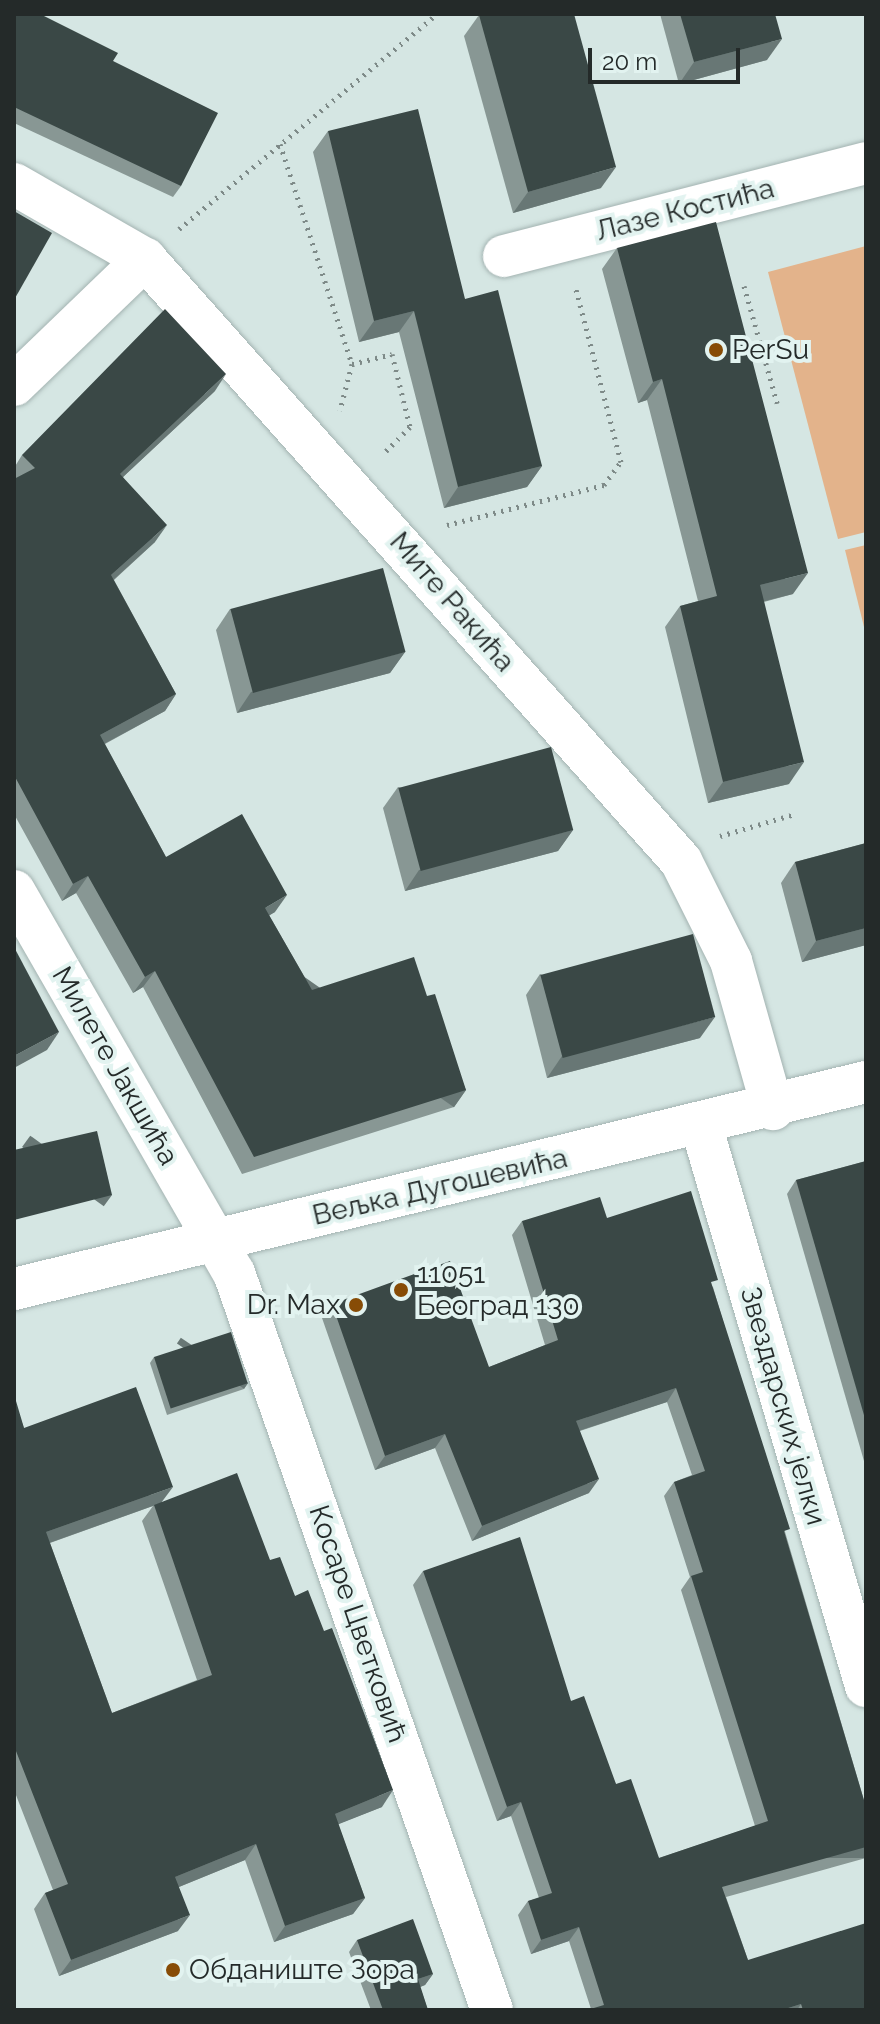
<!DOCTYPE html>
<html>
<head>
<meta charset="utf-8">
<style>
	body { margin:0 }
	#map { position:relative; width:880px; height:2024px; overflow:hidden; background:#d5e6e3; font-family:Raleway,sans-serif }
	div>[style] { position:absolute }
	.green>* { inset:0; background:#e3b38b }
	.path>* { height:5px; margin-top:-2.5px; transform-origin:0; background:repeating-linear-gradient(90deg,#7e8a88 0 2px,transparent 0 8px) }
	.roads { filter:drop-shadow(0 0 2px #a3b3b1) drop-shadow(0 0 2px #a3b3b1) }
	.minor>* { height:42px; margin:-21px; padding:0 21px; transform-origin:21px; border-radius:21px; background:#fff }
	.wall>* { inset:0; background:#889794 }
	.shaded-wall>* { inset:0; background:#687775; transform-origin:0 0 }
	.building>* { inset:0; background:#3a4846; transform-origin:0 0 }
	.dots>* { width:22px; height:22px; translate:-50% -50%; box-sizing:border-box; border:4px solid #e2f3f0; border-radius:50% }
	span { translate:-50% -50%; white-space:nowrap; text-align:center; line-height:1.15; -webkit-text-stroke:8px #e2f3f0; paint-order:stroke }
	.street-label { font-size:28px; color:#242a29 }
	.poi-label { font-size:28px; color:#242a29 }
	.left { translate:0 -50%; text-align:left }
	.right { translate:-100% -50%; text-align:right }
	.frame { position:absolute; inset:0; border:16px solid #242a29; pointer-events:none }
	.scale { position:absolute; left:588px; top:48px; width:152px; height:36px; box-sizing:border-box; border:4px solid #242a29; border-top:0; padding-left:10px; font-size:24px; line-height:28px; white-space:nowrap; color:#242a29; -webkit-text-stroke:6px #e2f3f0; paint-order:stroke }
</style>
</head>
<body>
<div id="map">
	<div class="green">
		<i style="clip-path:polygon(866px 246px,866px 532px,838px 539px,768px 272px)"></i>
		<i style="clip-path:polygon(866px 545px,866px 635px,845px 550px)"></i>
	</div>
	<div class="path">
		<i style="left:280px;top:144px;width:231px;rotate:71.9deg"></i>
		<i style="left:352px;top:364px;width:48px;rotate:104.6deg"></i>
		<i style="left:179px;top:229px;width:336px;rotate:-39.8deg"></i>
		<i style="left:744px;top:286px;width:122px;rotate:74.2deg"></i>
		<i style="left:352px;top:364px;width:41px;rotate:-14deg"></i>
		<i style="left:392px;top:354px;width:75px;rotate:76.1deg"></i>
		<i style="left:410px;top:427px;width:38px;rotate:135deg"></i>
		<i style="left:447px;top:525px;width:162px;rotate:-14.3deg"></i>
		<i style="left:604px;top:485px;width:29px;rotate:-54deg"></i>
		<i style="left:621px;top:462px;width:183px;rotate:-104.6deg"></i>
		<i style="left:720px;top:836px;width:75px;rotate:-16.3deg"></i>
	</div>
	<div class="roads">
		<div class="minor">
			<i style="left:14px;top:184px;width:151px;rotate:29.8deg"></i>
			<i style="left:145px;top:259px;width:806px;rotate:48.32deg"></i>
			<i style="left:681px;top:861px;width:112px;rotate:63.4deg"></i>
			<i style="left:731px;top:961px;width:154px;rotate:74.2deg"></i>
			<i style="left:504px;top:256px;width:374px;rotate:-14.4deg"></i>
			<i style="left:14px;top:385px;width:182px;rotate:-43.9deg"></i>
			<i style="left:14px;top:891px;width:441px;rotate:60.1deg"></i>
			<i style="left:234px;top:1273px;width:781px;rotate:70.71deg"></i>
			<i style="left:701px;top:1125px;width:585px;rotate:73.61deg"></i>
			<i style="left:14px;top:1289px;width:877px;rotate:-13.66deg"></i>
		</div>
	</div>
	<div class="wall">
		<i style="clip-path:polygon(14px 14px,113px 61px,181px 186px,173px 197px,14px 123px)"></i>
		<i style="clip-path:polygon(660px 14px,775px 14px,767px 60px,679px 84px)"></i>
		<i style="clip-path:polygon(479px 15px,601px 188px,513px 213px,464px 36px)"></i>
		<i style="clip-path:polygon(328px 131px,465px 299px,542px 466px,527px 487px,444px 508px,399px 332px,359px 342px,313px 152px)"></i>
		<i style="clip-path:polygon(617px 248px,793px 594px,764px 602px,789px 784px,708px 803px,665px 627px,680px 606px,698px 601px,647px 400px,638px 403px,602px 269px)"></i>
		<i style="clip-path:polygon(215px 391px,123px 477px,155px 542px,114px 580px,176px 694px,165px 711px,105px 744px,166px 857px,275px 912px,269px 915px,312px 990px,427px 996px,466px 1090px,454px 1107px,242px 1174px,143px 987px,133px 993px,76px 893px,62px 901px,14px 814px,14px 479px,16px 478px,14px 476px,14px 468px,22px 455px)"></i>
		<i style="clip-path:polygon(230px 609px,405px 652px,390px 673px,237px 713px,216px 630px)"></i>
		<i style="clip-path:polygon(398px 787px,573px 830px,558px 851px,405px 891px,383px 808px)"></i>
		<i style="clip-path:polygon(866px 843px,866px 945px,802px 962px,781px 883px,795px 862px)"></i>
		<i style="clip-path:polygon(540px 974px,700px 1038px,547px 1078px,526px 995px)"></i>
		<i style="clip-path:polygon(866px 1161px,866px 1468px,787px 1194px,796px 1180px)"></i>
		<i style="clip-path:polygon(607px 1218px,713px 1287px,866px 1807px,866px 1858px,726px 1897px,748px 1960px,866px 2010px,587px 2010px,591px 2009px,569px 1941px,531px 1954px,518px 1915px,528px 1901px,539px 1898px,511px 1816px,497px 1821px,413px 1585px,423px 1571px,571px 1701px,616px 1784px,659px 1858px,755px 1826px,681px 1590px,690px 1577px,664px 1496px,674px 1482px,692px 1475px,667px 1402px,580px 1431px,589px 1493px,472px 1541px,435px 1448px,375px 1470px,322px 1318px,332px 1304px,489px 1367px,545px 1345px,512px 1235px,522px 1221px)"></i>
		<i style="clip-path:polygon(154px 1357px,248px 1383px,244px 1389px,167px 1415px,150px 1363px)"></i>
		<i style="clip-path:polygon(evenodd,14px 1401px,24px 1428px,270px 1560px,295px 1596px,382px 1807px,338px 1824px,365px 1898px,353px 1914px,274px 1942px,245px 1860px,179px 1887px,178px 1931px,59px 1976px,34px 1909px,45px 1893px,53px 1890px,14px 1790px,14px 1401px,153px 1506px,142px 1521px,197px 1680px,112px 1713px,50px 1543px,153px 1506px)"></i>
		<i style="clip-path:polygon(357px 1940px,433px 1974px,425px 1985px,420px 1987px,428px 2010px,371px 2010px,349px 1952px)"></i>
	</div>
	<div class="shaded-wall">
		<i style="clip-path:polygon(782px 39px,767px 60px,679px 84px,694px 62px)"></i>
		<i style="clip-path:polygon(616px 167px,601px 188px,513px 213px,528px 192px)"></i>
		<i style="clip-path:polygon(414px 311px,399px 332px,359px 342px,374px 321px)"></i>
		<i style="clip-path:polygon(226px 374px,215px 391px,108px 491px,120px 474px)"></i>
		<i style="clip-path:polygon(662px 379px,647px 400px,638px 403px,653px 382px)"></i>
		<i style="clip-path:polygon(542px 466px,527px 487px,444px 508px,458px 487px)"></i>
		<i style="clip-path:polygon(167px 525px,155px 542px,100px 592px,111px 575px)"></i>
		<i style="clip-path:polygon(808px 573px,793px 594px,745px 606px,760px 585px)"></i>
		<i style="clip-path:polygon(405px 652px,390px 673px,237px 713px,251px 692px)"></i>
		<i style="clip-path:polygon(176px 694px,165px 711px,89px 752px,100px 735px)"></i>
		<i style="clip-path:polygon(804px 762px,789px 784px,708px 803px,723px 782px)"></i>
		<i style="clip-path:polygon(573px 830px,558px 851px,405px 891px,419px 870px)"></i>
		<i style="clip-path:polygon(88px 876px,76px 893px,62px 901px,73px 884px)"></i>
		<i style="clip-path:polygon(287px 895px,275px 912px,253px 925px,265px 908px)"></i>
		<i style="clip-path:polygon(866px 928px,866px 945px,802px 962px,816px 941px)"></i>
		<i style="clip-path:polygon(155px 971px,143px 987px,133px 993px,145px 977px)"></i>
		<i style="clip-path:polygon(715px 1017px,700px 1038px,547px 1078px,562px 1056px)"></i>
		<i style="clip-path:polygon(59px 1032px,47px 1050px,14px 1068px,14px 1056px)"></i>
		<i style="left:466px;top:1090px;width:21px;height:222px;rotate:125deg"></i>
		<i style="left:112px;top:1195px;width:14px;height:101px;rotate:126deg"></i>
		<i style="left:248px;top:1383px;width:7px;height:81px;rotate:124deg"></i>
		<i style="clip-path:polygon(676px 1388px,667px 1402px,566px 1435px,576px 1421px)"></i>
		<i style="clip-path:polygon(445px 1434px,435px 1448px,375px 1470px,385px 1456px)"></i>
		<i style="clip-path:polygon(599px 1479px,589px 1493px,472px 1541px,482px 1526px)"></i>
		<i style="clip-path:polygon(173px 1487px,161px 1503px,35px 1548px,46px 1532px)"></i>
		<i style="clip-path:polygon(393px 1790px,382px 1807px,324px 1830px,335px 1814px)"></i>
		<i style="clip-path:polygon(521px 1802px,511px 1816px,497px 1821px,507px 1807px)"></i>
		<i style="clip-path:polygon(256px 1844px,245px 1860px,164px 1893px,175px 1877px)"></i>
		<i style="left:866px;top:1847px;width:11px;height:149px;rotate:90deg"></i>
		<i style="clip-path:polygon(365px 1898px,353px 1914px,274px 1942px,285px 1926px)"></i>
		<i style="clip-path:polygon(190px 1915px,178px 1931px,59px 1976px,71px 1960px)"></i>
		<i style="clip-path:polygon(579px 1927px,569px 1941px,531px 1954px,541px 1940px)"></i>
		<i style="clip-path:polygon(433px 1974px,425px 1985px,410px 1991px,418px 1979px)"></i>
		<i style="clip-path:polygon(801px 2004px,797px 2010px,782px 2010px)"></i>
	</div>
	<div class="building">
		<i style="clip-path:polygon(14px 14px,40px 14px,118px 53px,113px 61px,218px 113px,181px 186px,14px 107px)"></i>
		<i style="clip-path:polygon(481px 14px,574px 14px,616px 167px,528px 192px,479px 15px)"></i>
		<i style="clip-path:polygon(680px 14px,775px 14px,782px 39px,694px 62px)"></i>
		<i style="clip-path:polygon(418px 109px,465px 299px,498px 290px,542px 466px,458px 487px,414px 311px,374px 321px,328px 131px)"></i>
		<i style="clip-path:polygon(14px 211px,52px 233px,14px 300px)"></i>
		<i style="clip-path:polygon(716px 222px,808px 573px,760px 585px,804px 762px,723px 782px,680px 606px,717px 596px,662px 379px,653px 382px,617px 248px)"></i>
		<i style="clip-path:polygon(165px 309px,226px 374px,120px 474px,167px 525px,111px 575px,176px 694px,100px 735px,166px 857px,242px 814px,287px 895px,265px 908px,312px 990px,414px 957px,427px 996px,435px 994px,466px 1090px,254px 1157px,155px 971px,145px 977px,88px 876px,73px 884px,14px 775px,14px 479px,35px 468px,22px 455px)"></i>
		<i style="left:383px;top:568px;width:87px;height:158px;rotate:75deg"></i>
		<i style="left:551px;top:747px;width:86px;height:158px;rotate:75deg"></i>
		<i style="clip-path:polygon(866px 843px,866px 928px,816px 941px,795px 862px)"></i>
		<i style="left:693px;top:934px;width:86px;height:158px;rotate:75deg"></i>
		<i style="clip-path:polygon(14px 947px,59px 1032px,14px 1056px)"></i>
		<i style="clip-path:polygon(97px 1131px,112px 1195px,14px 1220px,14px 1150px)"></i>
		<i style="clip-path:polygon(866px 1161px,866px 1422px,796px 1180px)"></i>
		<i style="clip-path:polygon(691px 1191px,718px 1280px,711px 1282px,790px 1529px,784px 1531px,866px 1807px,866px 1847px,722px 1887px,748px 1960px,866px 1923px,866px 2010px,803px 2010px,801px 2004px,782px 2010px,587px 2010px,604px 2005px,579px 1927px,541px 1940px,528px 1901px,552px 1893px,521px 1802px,507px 1807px,423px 1571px,520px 1537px,571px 1701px,584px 1696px,616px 1784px,631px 1779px,659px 1858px,768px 1821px,691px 1576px,703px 1572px,674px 1482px,705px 1471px,676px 1388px,576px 1421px,599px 1479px,482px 1526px,445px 1434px,385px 1456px,332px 1304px,450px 1261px,489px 1367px,558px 1340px,522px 1221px,600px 1197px,607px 1218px)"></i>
		<i style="left:231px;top:1332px;width:54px;height:81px;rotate:72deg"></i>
		<i style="clip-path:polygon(136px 1387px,173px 1487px,46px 1532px,112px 1713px,212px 1675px,154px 1505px,237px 1473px,270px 1560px,280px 1557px,295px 1596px,308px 1590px,324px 1631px,332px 1628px,393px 1790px,335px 1814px,365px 1898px,285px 1926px,256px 1844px,175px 1877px,190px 1915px,71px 1960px,45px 1893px,68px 1884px,14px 1746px,14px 1401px,16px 1401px,24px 1428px)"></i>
		<i style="clip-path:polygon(413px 1919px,433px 1974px,418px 1979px,428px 2010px,383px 2010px,357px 1940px)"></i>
	</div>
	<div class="dots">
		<i style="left:716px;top:350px;background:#874c06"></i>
		<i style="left:401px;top:1290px;background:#874c06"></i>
		<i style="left:356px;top:1305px;background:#874c06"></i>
		<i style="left:173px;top:1970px;background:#874c06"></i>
	</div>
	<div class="street-label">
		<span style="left:685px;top:210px;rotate:-14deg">Лазе Костића</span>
		<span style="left:452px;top:602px;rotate:49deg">Мите Ракића</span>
		<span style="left:115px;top:1066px;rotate:60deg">Милете Јакшића</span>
		<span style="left:440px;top:1187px;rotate:-13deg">Вељка Дугошевића</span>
		<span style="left:783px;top:1406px;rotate:74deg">Звездарских јелки</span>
		<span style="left:358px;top:1624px;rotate:71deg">Косаре Цветковић</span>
	</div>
	<div class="poi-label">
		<span class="left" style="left:732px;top:350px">PerSu</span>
		<span class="left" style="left:417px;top:1290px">11051<br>Београд 130</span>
		<span class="right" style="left:340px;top:1305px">Dr. Max</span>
		<span class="left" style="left:189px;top:1970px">Обданиште Зора</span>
	</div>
	<div class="frame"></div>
	<div class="scale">20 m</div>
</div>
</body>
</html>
